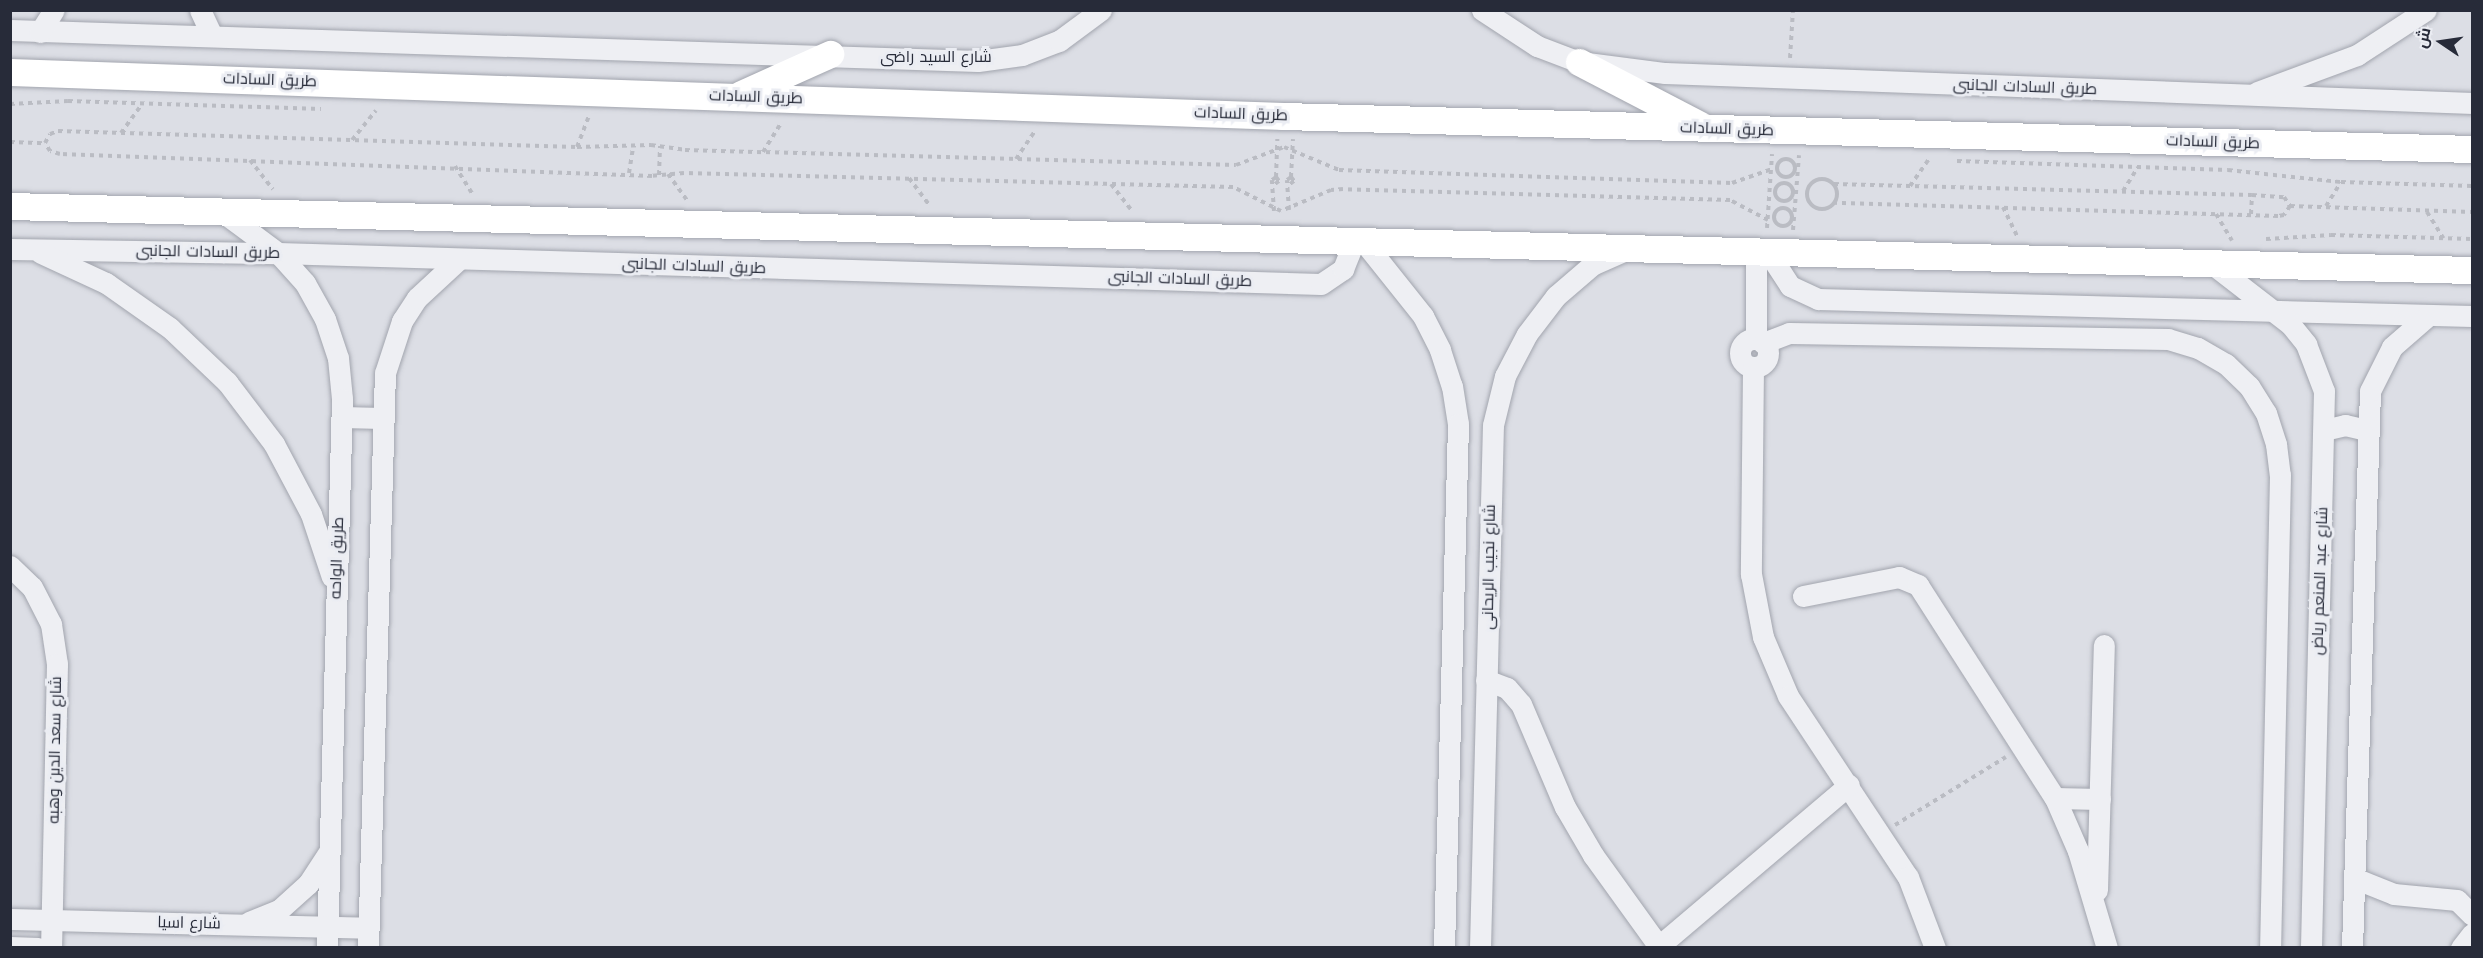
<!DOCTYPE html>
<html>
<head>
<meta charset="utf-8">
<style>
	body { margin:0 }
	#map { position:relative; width:2483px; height:958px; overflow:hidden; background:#dcdee5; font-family:"Work Sans",Cairo,sans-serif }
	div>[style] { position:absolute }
	.path>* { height:4px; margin-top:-2px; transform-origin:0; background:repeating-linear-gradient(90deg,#babcc3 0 4.5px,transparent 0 9px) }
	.path>.ring { margin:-2px; padding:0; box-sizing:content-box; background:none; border:4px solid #babcc3; border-radius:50% }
	.roads { filter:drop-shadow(0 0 2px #a2a5ae) drop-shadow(0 0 2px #a2a5ae) }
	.minor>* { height:21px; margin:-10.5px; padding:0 10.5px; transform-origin:10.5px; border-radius:10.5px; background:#eeeff3 }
	.minor>.ring { margin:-10.5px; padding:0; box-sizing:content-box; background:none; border:21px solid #eeeff3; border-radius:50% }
	.major>* { height:27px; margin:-13.5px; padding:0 13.5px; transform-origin:13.5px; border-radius:13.5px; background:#fff }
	span { translate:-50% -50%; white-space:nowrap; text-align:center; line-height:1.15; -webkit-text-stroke:6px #ebedf3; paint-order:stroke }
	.street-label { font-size:16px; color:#272b39 }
	.frame { position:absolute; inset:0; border:12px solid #272b39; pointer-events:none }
	.north { position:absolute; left:2411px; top:12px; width:60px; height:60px; -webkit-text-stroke:4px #ebedf3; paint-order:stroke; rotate:283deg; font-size:16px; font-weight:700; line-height:24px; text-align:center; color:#272b39 }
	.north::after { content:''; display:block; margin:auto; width:21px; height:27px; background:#272b39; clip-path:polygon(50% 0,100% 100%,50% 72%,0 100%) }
</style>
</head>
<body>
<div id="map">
	<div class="path">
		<i style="left:1790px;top:58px;width:48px;rotate:-86.4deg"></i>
		<i style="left:10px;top:104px;width:58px;rotate:-3deg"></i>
		<i style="left:68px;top:101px;width:253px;rotate:1.8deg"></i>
		<i style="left:121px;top:133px;width:36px;rotate:-54deg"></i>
		<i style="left:352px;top:140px;width:38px;rotate:-51deg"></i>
		<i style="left:10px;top:142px;width:35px;rotate:2deg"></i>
		<i style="left:577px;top:147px;width:34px;rotate:-69deg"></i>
		<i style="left:763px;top:152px;width:34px;rotate:-58deg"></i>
		<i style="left:1016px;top:159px;width:34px;rotate:-56deg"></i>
		<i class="ring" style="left:1777px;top:159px;width:14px;height:14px"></i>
		<i style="left:250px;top:160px;width:37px;rotate:52deg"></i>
		<i style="left:1957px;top:161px;width:271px;rotate:1.9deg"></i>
		<i style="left:2228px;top:170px;width:114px;rotate:6.1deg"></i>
		<i style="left:2341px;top:182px;width:131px;rotate:1.7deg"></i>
		<i style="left:455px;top:166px;width:34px;rotate:58deg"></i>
		<i style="left:629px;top:173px;width:26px;rotate:-81deg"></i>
		<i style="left:668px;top:174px;width:32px;rotate:54deg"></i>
		<i style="left:659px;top:175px;width:29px;rotate:-88deg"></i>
		<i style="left:1276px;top:177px;width:38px;rotate:-88deg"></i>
		<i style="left:1291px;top:177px;width:38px;rotate:-87deg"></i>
		<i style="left:909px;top:178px;width:35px;rotate:53deg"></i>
		<i class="ring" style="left:1807px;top:179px;width:26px;height:26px"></i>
		<i class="ring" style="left:1775px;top:183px;width:14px;height:14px"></i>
		<i style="left:1111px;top:184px;width:34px;rotate:52deg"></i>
		<i style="left:1834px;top:184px;width:418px;rotate:1.5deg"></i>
		<i style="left:2252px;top:195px;width:32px;rotate:4deg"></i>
		<i style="left:2284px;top:197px;width:11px;rotate:56deg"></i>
		<i style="left:2290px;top:206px;width:11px;rotate:124deg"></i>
		<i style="left:2284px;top:215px;width:6px;rotate:171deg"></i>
		<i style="left:2278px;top:216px;width:444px;rotate:-178.3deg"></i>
		<i style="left:1910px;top:186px;width:32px;rotate:-55deg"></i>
		<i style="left:2123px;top:191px;width:28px;rotate:-58deg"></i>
		<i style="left:2290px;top:206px;width:182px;rotate:1.9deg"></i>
		<i style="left:2326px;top:206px;width:28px;rotate:-58deg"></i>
		<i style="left:2003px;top:207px;width:32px;rotate:64deg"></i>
		<i class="ring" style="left:1774px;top:208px;width:14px;height:14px"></i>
		<i style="left:1289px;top:210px;width:30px;rotate:-94deg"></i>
		<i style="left:1287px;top:180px;width:5px;rotate:-37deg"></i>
		<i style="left:1291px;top:177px;width:5px;rotate:53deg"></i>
		<i style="left:1294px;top:181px;width:5px;rotate:143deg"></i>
		<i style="left:1274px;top:211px;width:31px;rotate:-94deg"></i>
		<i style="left:1272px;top:180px;width:5px;rotate:-37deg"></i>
		<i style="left:1276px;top:177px;width:5px;rotate:53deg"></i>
		<i style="left:1279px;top:181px;width:5px;rotate:143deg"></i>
		<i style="left:2427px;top:212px;width:31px;rotate:58deg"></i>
		<i style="left:2216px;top:214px;width:31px;rotate:59deg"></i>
		<i style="left:2251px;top:214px;width:19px;rotate:-87deg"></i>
		<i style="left:1768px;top:220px;width:43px;rotate:-152.2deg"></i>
		<i style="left:1730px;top:200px;width:387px;rotate:-178.4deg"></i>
		<i style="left:1343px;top:189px;width:12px;rotate:175deg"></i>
		<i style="left:1331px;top:190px;width:54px;rotate:157.2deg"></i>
		<i style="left:1281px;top:211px;width:54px;rotate:-153.4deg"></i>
		<i style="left:1233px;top:187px;width:549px;rotate:-178.54deg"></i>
		<i style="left:684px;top:173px;width:32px;rotate:175deg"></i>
		<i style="left:652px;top:176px;width:592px;rotate:-177.87deg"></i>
		<i style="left:60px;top:154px;width:10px;rotate:-163deg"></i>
		<i style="left:50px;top:151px;width:9px;rotate:-122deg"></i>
		<i style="left:45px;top:143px;width:10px;rotate:-61deg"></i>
		<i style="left:50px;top:134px;width:9px;rotate:-21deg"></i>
		<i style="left:58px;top:131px;width:519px;rotate:1.77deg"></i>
		<i style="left:577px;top:147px;width:74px;rotate:-1.5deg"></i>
		<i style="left:651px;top:145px;width:34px;rotate:8deg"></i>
		<i style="left:685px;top:150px;width:551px;rotate:1.56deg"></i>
		<i style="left:1236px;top:165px;width:51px;rotate:-20.6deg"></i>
		<i style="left:1284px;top:147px;width:60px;rotate:22.7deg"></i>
		<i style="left:1339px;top:170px;width:393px;rotate:1.9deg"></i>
		<i style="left:1732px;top:183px;width:42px;rotate:-19.3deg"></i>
		<i style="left:1767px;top:228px;width:74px;rotate:-86.1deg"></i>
		<i style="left:1793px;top:230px;width:75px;rotate:-85.4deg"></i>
		<i style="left:2266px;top:239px;width:65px;rotate:-3.5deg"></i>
		<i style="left:2331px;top:235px;width:141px;rotate:1.6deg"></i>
		<i style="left:1895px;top:825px;width:130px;rotate:-31.5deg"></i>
	</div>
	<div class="roads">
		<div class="minor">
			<i style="left:200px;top:10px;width:26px;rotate:65deg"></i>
			<i style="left:1482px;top:10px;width:66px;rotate:33.2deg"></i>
			<i style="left:1537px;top:46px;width:45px;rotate:20.9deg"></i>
			<i style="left:1579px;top:62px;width:87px;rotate:7.3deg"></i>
			<i style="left:1665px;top:73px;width:808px;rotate:2.13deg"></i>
			<i style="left:10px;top:30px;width:968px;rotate:1.83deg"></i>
			<i style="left:978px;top:61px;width:44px;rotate:-7.8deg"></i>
			<i style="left:1022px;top:55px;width:40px;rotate:-21deg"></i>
			<i style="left:1059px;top:41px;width:52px;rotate:-36.4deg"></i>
			<i style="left:40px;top:32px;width:26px;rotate:-58deg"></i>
			<i style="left:2257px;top:92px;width:107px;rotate:-20.3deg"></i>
			<i style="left:2357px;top:55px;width:82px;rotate:-33.1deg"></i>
			<i style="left:224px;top:213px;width:67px;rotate:36.5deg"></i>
			<i style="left:278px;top:253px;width:40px;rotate:48deg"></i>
			<i style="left:305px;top:283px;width:41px;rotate:60.9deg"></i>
			<i style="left:325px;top:319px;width:41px;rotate:71.6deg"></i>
			<i style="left:338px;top:358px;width:41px;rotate:84.4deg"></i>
			<i style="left:342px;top:399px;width:549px;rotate:91.57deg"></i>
			<i style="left:1364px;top:242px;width:95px;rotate:51.4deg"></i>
			<i style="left:1423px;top:316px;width:38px;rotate:63deg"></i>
			<i style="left:1440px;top:350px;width:38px;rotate:72deg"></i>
			<i style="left:1452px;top:386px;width:38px;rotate:81deg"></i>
			<i style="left:1458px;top:424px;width:524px;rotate:91.53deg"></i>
			<i style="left:10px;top:249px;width:268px;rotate:0.9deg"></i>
			<i style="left:278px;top:253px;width:1043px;rotate:1.7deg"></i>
			<i style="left:1321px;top:284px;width:27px;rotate:-34deg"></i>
			<i style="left:1343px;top:269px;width:29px;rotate:-68deg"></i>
			<i style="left:1766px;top:249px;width:44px;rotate:57deg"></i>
			<i style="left:1790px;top:286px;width:31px;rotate:25deg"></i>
			<i style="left:1818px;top:299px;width:654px;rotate:1.49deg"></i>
			<i style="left:41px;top:253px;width:72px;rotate:24.8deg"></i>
			<i style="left:106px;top:283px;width:78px;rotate:35.1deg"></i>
			<i style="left:170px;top:328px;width:79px;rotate:43.5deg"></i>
			<i style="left:227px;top:382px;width:78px;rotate:52.8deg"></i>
			<i style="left:274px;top:444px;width:79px;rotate:62.1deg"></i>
			<i style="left:311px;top:514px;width:66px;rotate:71.6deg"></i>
			<i style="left:2211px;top:263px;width:100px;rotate:37.7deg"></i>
			<i style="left:2290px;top:324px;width:26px;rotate:51deg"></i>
			<i style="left:2306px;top:344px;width:50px;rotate:69deg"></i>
			<i style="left:2324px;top:391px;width:557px;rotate:91.34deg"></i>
			<i style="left:1756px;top:339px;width:90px;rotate:-90deg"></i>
			<i class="ring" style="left:1740px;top:339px;width:7px;height:7px"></i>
			<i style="left:1763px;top:343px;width:28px;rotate:-21deg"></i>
			<i style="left:1789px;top:333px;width:379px;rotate:0.9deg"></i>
			<i style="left:2168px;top:339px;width:31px;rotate:17deg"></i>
			<i style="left:2198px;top:348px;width:32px;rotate:30deg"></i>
			<i style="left:2226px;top:364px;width:32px;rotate:44deg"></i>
			<i style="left:2249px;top:386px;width:32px;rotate:58deg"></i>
			<i style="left:2266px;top:413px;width:33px;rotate:72deg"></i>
			<i style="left:2276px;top:444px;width:31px;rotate:83deg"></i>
			<i style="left:2280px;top:475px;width:473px;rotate:91.2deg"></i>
			<i style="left:1753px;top:367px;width:207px;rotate:90.6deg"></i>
			<i style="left:1751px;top:574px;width:64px;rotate:79.2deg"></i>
			<i style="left:1763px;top:637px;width:64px;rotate:67deg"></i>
			<i style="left:1788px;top:696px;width:217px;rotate:56.5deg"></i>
			<i style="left:1908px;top:877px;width:76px;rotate:69.2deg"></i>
			<i style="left:342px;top:417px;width:40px;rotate:1.4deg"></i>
			<i style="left:2324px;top:430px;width:22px;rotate:-13deg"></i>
			<i style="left:2345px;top:425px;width:22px;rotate:13deg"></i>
			<i style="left:10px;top:566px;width:30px;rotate:44deg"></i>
			<i style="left:32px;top:587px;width:42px;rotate:62.8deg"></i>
			<i style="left:51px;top:624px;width:40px;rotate:81.5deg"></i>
			<i style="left:57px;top:664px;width:284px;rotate:91.2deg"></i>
			<i style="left:1803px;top:596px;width:98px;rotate:-11.2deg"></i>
			<i style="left:1899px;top:577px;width:21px;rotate:23deg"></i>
			<i style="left:1918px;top:585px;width:253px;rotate:57.3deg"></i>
			<i style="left:2055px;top:798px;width:58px;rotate:66.5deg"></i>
			<i style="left:2078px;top:851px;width:101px;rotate:73.4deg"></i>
			<i style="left:1486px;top:680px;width:22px;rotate:21deg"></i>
			<i style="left:1507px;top:688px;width:21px;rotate:49deg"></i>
			<i style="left:1521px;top:704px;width:112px;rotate:66.9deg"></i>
			<i style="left:1565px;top:807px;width:56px;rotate:59.7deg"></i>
			<i style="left:1593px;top:855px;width:115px;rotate:54.2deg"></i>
			<i style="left:2055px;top:798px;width:45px;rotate:1.3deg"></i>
			<i style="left:2354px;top:878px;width:43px;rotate:21.8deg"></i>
			<i style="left:2394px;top:894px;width:63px;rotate:5.4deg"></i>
			<i style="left:2457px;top:900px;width:21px;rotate:45deg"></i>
			<i style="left:2097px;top:890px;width:245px;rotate:-88.4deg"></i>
			<i style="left:10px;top:919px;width:358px;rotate:1.4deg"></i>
			<i style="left:249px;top:922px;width:32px;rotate:-22deg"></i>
			<i style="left:279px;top:910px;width:39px;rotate:-42deg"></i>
			<i style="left:308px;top:884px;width:38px;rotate:-57deg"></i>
			<i style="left:1659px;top:946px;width:249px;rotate:-40.3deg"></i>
			<i style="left:10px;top:947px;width:28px;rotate:2deg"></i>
			<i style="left:368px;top:948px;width:575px;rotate:-88.31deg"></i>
			<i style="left:385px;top:373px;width:55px;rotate:-71.9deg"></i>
			<i style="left:402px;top:321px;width:27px;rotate:-57deg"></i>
			<i style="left:417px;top:298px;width:56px;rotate:-42.8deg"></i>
			<i style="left:1480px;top:948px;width:523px;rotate:-88.58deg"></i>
			<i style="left:1493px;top:425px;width:50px;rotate:-76.2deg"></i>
			<i style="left:1505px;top:376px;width:47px;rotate:-62.4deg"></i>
			<i style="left:1527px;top:334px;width:48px;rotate:-52.7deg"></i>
			<i style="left:1556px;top:296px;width:48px;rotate:-40.7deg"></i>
			<i style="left:1592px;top:265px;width:39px;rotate:-24deg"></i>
			<i style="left:2352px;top:948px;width:557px;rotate:-88.15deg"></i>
			<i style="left:2370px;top:391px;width:49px;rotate:-63.4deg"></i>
			<i style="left:2392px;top:347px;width:49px;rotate:-40.9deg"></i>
			<i style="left:2461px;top:948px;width:18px;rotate:-52deg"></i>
		</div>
		<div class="major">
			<i style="left:1579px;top:62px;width:136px;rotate:27.5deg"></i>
			<i style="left:10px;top:72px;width:1274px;rotate:1.98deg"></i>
			<i style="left:1283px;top:116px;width:1189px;rotate:1.59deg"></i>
			<i style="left:741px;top:94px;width:98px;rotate:-24.2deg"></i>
			<i style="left:10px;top:206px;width:2463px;rotate:1.49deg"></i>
		</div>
	</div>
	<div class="street-label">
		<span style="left:936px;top:57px">شارع السيد راضى</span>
		<span style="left:270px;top:80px;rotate:2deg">طريق السادات</span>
		<span style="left:2025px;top:87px;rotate:2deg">طريق السادات الجانبى</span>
		<span style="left:756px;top:97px;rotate:2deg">طريق السادات</span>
		<span style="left:1241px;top:114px;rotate:2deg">طريق السادات</span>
		<span style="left:1727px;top:129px;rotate:2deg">طريق السادات</span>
		<span style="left:2213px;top:142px;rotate:2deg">طريق السادات</span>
		<span style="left:208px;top:252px;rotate:1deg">طريق السادات الجانبى</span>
		<span style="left:694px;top:266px;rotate:2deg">طريق السادات الجانبى</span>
		<span style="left:1180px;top:279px;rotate:2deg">طريق السادات الجانبى</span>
		<span style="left:337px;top:558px;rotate:-88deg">طريق الواحه</span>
		<span style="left:1489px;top:567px;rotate:-89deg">شارع نجيب الريحانى</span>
		<span style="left:2320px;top:581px;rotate:-88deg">شارع عبد المنعم رياض</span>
		<span style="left:55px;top:750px;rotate:-89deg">شارع سعد الدين وهبه</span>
		<span style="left:189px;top:923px;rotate:1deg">شارع اسيا</span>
	</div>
	<div class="frame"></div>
	<div class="north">ش</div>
</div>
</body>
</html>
